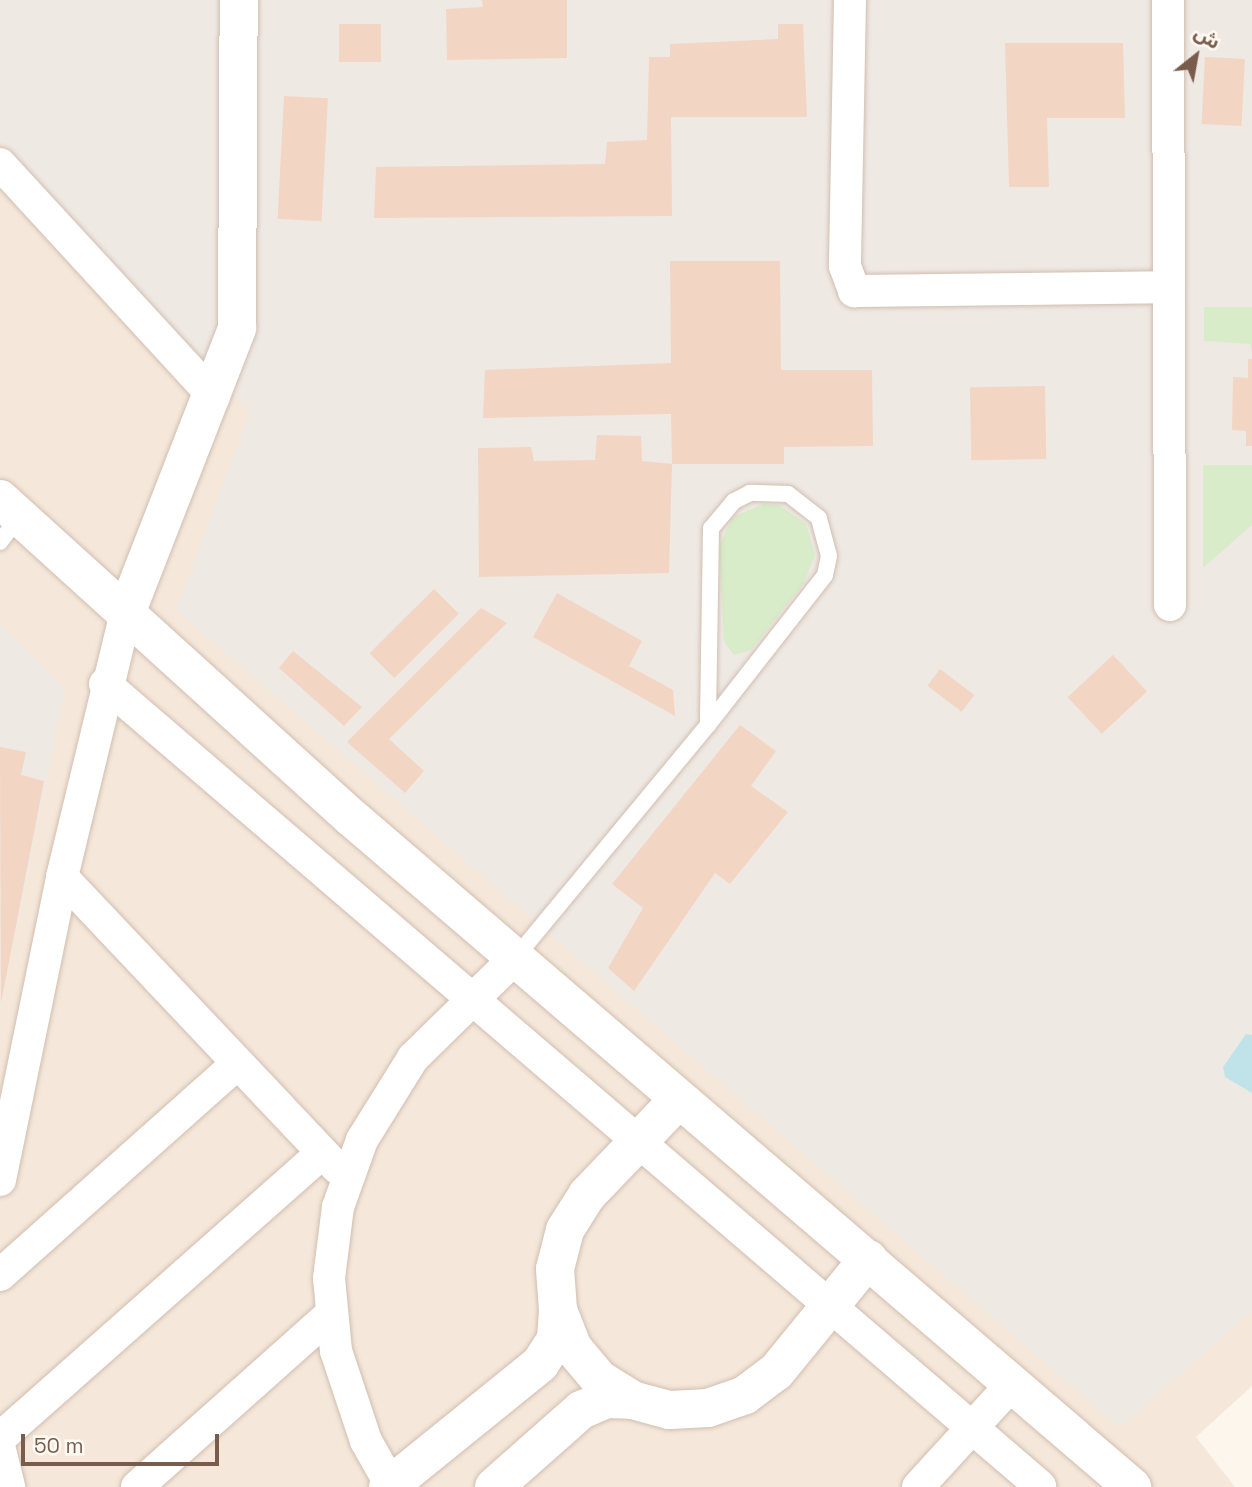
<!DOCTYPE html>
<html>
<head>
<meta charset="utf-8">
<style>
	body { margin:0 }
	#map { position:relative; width:1252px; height:1487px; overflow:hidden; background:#fdf6ec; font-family:"Space Grotesk","Noto Sans Arabic",sans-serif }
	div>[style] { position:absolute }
	.residential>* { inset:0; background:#f5e8da }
	.industrial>* { inset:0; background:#efe9e4 }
	.green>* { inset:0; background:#d8ecc9 }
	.water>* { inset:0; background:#bfe3e8 }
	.building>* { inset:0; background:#f3d5c3; transform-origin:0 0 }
	.roads { filter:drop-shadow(0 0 2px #d1beb0) drop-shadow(0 0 2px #d1beb0) }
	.service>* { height:16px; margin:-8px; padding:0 8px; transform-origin:8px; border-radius:8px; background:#fff }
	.minor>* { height:32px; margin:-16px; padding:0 16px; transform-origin:16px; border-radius:16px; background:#fff }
	.tertiary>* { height:38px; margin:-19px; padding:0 19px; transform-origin:19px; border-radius:19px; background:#fff }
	span { translate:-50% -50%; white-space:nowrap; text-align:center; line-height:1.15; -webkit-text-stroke:7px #fffaf3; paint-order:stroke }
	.north { position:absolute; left:1161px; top:21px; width:70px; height:70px; -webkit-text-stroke:5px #fffaf3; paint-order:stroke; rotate:31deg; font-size:19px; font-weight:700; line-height:28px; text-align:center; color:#7a5c4d }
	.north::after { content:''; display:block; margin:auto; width:24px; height:32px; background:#7a5c4d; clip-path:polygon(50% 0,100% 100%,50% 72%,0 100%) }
	.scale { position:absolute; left:21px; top:1434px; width:198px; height:32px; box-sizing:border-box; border:4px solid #7a5c4d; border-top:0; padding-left:9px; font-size:21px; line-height:24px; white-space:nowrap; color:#7a5c4d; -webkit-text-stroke:5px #fffaf3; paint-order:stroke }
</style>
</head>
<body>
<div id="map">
	<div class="residential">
		<i style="clip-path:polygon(0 0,1252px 0,1252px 1386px,1196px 1437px,1235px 1487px,0 1487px)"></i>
	</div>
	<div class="industrial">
		<i style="clip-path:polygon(0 0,1252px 0,1252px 1311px,1120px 1428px,176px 610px,250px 412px,0 140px)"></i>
		<i style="clip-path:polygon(0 623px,65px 689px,0 1009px)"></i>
	</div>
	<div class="green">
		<i style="clip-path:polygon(1204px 307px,1252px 307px,1252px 353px,1250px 344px,1204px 341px)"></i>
		<i style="clip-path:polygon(1203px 465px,1252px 465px,1252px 525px,1203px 568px)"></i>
		<i style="clip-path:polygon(763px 504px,779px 505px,806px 524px,815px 555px,804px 583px,751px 650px,734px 655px,724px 642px,719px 546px,733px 517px)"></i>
	</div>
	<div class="water">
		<i style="clip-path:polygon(1246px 1034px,1252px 1035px,1252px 1093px,1225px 1077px,1223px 1067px)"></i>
	</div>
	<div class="building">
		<i style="clip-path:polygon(482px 0,567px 0,567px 58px,447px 60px,446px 9px,483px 7px)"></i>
		<i style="left:339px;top:24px;width:42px;height:38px"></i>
		<i style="clip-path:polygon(778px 24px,803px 24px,807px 117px,671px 117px,672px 216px,374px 218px,376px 167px,605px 164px,607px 142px,647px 140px,649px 57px,670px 57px,670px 44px,778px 39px)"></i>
		<i style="clip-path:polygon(1005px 43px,1123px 43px,1125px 118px,1047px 118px,1049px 187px,1009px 187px)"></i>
		<i style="left:1205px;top:57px;width:40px;height:67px;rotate:3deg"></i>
		<i style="left:284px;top:96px;width:44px;height:123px;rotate:3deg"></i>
		<i style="clip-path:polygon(670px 261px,780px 261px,781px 370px,872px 370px,873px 446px,784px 447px,784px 464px,672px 464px,671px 414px,483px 418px,485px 370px,671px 363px)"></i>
		<i style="clip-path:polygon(1248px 359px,1252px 359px,1252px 446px,1246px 446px,1246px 431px,1232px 430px,1233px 377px,1248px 378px)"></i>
		<i style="left:1045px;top:386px;width:73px;height:75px;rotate:89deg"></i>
		<i style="clip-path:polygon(597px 435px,641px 436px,642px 461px,672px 464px,669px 573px,479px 577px,478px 448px,531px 447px,534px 461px,595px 460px)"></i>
		<i style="left:434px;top:589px;width:35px;height:91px;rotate:45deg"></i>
		<i style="clip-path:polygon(557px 593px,642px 641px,629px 666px,673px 690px,675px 716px,533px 637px)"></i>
		<i style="clip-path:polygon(481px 608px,507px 623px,389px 739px,424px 771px,405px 793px,347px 742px)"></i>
		<i style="clip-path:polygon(293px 651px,362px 707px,344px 726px,279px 668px)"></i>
		<i style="left:1113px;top:655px;width:50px;height:62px;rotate:47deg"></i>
		<i style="left:940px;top:669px;width:43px;height:21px;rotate:37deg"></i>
		<i style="clip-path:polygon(740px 725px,776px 751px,751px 786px,788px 812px,730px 884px,715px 873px,634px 991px,608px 968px,643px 908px,612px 884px)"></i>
		<i style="clip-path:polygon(0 747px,26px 752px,21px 775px,44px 781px,1px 1003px)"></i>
	</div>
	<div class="roads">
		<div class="service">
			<i style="left:0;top:542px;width:31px;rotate:-53deg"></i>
			<i style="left:516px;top:957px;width:301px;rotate:-50.4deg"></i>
			<i style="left:708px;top:725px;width:190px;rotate:-52deg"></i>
			<i style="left:825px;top:575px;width:19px;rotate:-78deg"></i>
			<i style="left:829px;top:556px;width:39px;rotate:-105deg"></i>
			<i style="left:819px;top:518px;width:39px;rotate:-142deg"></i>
			<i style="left:788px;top:494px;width:38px;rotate:-178deg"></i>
			<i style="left:750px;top:493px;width:18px;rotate:153deg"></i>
			<i style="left:734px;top:501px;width:35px;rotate:130deg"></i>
			<i style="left:711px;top:528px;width:197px;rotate:90.9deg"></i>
		</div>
		<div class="minor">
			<i style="left:850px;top:0;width:266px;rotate:91.1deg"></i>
			<i style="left:845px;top:266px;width:27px;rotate:70deg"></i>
			<i style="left:854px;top:291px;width:315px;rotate:-0.7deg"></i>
			<i style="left:1168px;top:0;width:605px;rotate:89.81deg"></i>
			<i style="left:0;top:164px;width:316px;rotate:47.4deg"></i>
			<i style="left:105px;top:684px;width:1232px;rotate:40.62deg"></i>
			<i style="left:62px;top:877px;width:400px;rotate:46.6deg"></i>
			<i style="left:0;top:1180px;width:309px;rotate:-78.4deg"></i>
			<i style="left:62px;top:877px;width:268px;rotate:-76.4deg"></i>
			<i style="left:0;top:1275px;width:316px;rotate:-41.7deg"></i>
			<i style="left:0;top:1438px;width:427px;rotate:-41.5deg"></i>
			<i style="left:0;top:1450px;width:38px;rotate:76deg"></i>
			<i style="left:137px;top:1487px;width:260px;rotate:-41.7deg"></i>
			<i style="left:392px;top:1487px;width:53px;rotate:-119.5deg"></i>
			<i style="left:366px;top:1441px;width:95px;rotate:-108.4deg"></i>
			<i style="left:336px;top:1351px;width:73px;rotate:-95.5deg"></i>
			<i style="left:329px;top:1278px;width:72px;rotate:-82.8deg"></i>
			<i style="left:338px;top:1207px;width:71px;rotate:-70.3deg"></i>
			<i style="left:362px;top:1140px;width:97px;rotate:-58.1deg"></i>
			<i style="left:413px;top:1058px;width:144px;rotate:-44.4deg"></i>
			<i style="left:918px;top:1487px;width:142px;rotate:-47.6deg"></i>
		</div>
		<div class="tertiary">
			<i style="left:0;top:499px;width:475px;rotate:42.2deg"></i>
			<i style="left:352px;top:818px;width:1028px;rotate:40.62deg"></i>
			<i style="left:125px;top:616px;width:309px;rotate:-68.7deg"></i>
			<i style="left:237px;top:328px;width:328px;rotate:-89.7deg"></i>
			<i style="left:679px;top:1099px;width:133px;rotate:133.8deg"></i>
			<i style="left:587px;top:1195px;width:41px;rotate:122.2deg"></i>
			<i style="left:565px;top:1230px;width:40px;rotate:104.4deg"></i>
			<i style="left:555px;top:1269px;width:41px;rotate:85.8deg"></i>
			<i style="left:558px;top:1310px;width:41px;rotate:68.5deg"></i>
			<i style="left:573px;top:1348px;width:40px;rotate:50deg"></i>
			<i style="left:599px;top:1379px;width:39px;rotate:32deg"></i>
			<i style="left:632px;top:1400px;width:39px;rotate:15deg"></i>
			<i style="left:670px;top:1410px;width:38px;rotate:-3deg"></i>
			<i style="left:708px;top:1408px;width:39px;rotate:-19deg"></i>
			<i style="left:745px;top:1395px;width:39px;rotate:-37deg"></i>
			<i style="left:776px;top:1372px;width:146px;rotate:-50.8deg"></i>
			<i style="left:388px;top:1487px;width:196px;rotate:-39deg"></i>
			<i style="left:540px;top:1364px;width:30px;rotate:-57deg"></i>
			<i style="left:556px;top:1339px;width:29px;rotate:-86deg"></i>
			<i style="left:494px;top:1487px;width:116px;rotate:-41.5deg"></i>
			<i style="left:581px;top:1410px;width:28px;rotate:-23deg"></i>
			<i style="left:607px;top:1399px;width:25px;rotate:2deg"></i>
		</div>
	</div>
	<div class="north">ش</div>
	<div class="scale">50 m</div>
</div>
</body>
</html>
